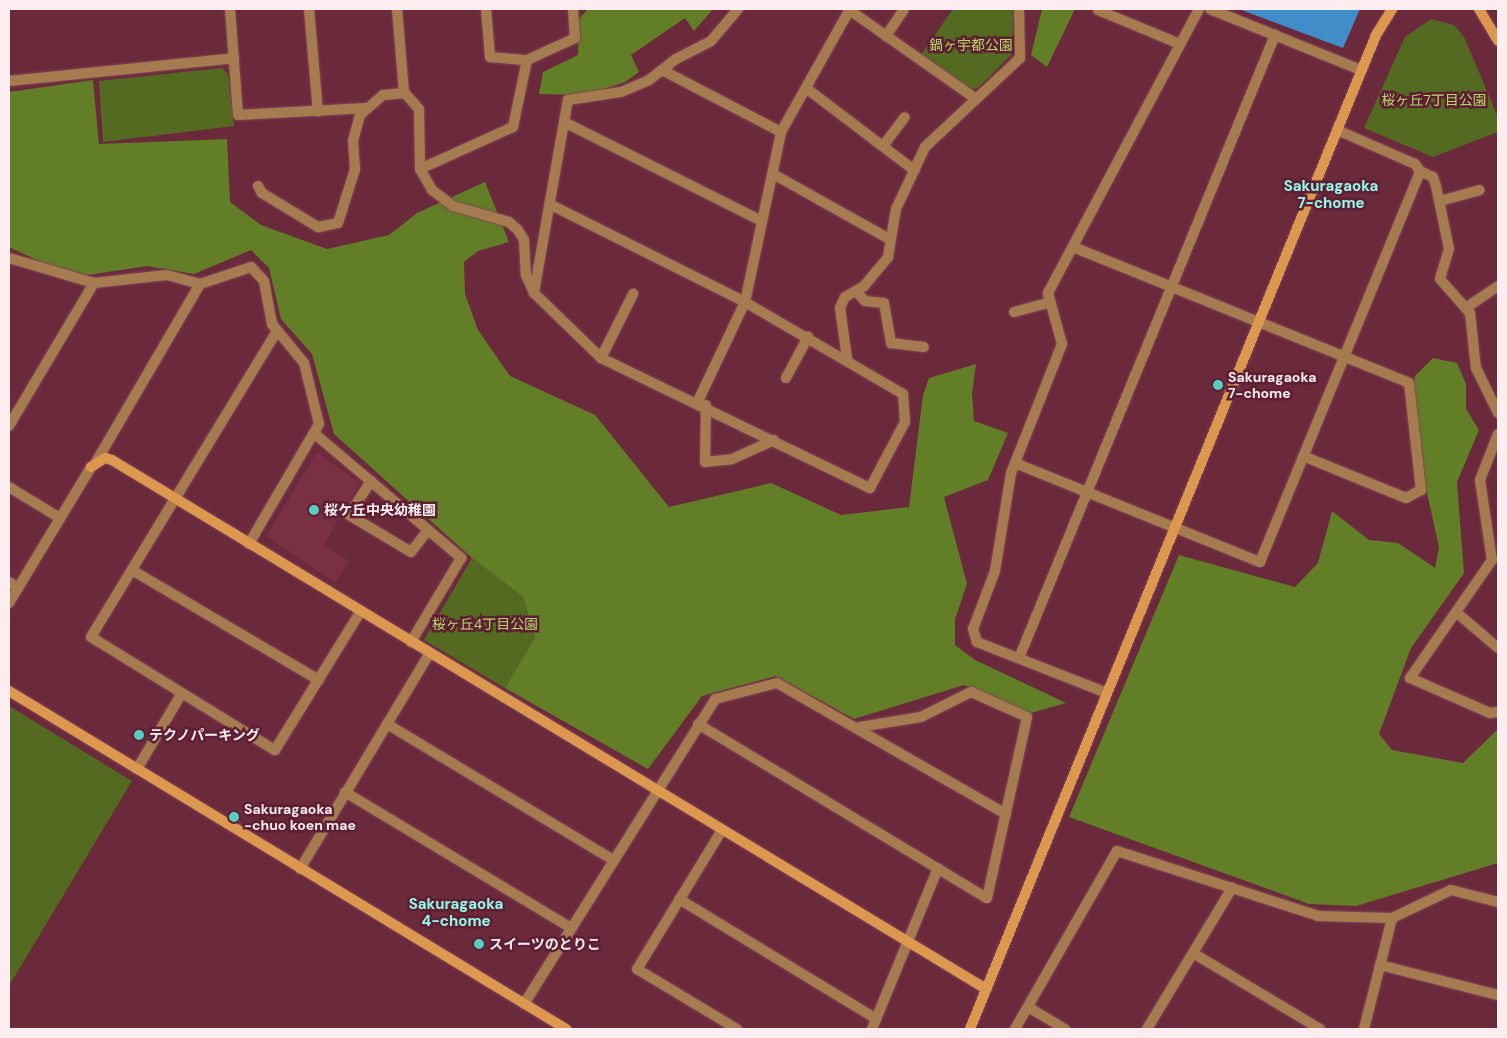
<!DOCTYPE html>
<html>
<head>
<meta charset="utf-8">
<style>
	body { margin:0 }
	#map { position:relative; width:1507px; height:1038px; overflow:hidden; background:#6b2a3c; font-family:"DM Sans","Noto Sans JP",sans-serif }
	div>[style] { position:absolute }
	.built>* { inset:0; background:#792f44 }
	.green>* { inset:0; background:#536a20 }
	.forest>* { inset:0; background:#627e26 }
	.water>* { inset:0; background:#408dc9 }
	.roads { filter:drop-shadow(0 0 1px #834959) drop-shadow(0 0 1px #834959) }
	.street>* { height:10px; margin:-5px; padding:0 5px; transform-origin:5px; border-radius:5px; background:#a67b50 }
	.secondary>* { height:10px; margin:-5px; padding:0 5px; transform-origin:5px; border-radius:5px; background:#dd9850 }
	.dots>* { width:14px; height:14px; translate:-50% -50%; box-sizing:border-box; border:2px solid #5f1f32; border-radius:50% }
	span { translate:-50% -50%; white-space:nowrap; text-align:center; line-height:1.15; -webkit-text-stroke:5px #5f1f32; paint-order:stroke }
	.park-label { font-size:14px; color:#b3da68 }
	.poi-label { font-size:14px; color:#feedf0; font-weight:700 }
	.left { translate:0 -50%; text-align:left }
	.neighbourhood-label { font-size:15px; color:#91faed; font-weight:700 }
	.frame { position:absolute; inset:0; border:10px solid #feedf0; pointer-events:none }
</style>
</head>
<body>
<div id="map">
	<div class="built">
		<i style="clip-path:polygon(317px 452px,360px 483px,324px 544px,349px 561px,335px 583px,266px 536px)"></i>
	</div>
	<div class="green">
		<i style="clip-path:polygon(953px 9px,1013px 10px,1012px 54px,978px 88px,971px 89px,920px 56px)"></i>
		<i style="clip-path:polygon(1431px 19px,1454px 25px,1464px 37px,1498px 117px,1498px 132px,1433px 157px,1364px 128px,1405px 37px)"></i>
		<i style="clip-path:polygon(222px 68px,228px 74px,234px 126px,103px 142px,99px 81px)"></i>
		<i style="clip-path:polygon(472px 558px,523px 597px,535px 637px,505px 688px,424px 640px)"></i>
		<i style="clip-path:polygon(9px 706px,132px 781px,9px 986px)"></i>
	</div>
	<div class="forest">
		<i style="clip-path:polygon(588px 9px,713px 9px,694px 31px,685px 18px,631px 55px,639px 72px,625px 82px,587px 95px,539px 94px,543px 72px,578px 55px,579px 19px)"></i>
		<i style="clip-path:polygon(1042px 9px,1075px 9px,1047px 67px,1031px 55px)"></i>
		<i style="clip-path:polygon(93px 80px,99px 144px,227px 139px,230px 202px,261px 225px,327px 249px,389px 235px,417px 213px,485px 182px,509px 242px,478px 251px,464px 262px,465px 294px,478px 330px,510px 376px,595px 415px,669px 507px,771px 483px,841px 515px,909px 507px,923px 395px,929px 378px,976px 364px,972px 393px,974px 421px,1008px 433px,988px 480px,944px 497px,967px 584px,955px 619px,955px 645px,975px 660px,1066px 703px,1031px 713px,964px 685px,854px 719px,776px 676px,702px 696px,648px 769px,505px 688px,535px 637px,523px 597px,472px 558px,334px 434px,312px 354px,281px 319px,269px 268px,251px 250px,194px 274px,147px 266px,88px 275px,45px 264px,9px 247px,9px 92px)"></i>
		<i style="clip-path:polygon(1433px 358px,1457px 363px,1466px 384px,1466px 409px,1479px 430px,1457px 482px,1464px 573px,1411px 648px,1379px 734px,1392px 750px,1463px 763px,1498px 729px,1498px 863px,1356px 906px,1309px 904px,1069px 817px,1179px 555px,1295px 587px,1318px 563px,1332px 511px,1369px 540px,1398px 543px,1435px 568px,1439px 547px,1410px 416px,1415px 376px)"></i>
	</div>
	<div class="water">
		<i style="clip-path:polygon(1239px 9px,1360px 9px,1343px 48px)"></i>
	</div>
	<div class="roads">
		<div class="street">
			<i style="left:230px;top:9px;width:106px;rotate:85.7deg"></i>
			<i style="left:238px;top:115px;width:128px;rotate:-3.1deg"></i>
			<i style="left:309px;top:9px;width:103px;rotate:85deg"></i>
			<i style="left:397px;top:9px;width:84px;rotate:85.2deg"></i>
			<i style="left:486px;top:9px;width:48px;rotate:85.2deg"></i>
			<i style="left:490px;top:57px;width:37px;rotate:5deg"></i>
			<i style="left:527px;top:60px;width:53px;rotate:-24.6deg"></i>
			<i style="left:575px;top:38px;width:29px;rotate:-94deg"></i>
			<i style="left:848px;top:9px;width:156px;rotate:35.1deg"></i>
			<i style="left:1210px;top:9px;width:163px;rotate:22deg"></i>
			<i style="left:1098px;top:10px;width:89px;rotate:22.5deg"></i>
			<i style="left:886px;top:36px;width:32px;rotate:-56deg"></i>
			<i style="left:662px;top:70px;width:134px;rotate:27.5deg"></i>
			<i style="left:9px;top:81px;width:226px;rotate:-5.8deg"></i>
			<i style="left:806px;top:88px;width:136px;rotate:37.2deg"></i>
			<i style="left:564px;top:122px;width:221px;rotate:26.6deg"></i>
			<i style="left:883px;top:146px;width:36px;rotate:-53deg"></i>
			<i style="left:420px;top:169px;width:102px;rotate:-24.3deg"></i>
			<i style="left:513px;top:127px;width:68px;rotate:-78.2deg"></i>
			<i style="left:1420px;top:171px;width:14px;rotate:25deg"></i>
			<i style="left:1433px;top:177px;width:9px;rotate:72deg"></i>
			<i style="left:1436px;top:186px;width:64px;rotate:78.3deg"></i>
			<i style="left:1449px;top:249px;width:31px;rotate:107deg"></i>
			<i style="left:1440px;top:279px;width:45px;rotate:48.6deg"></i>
			<i style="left:1470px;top:313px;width:55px;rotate:83.8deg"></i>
			<i style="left:1476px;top:368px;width:50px;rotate:63.9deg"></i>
			<i style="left:773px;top:174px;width:135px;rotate:29.2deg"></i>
			<i style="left:258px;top:186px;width:8px;rotate:60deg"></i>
			<i style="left:262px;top:193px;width:66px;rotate:31.3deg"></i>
			<i style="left:318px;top:227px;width:20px;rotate:-11deg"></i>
			<i style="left:338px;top:223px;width:57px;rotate:-72.5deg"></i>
			<i style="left:355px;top:169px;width:28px;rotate:-94deg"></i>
			<i style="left:353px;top:141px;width:27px;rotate:-75deg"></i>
			<i style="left:360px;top:115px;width:30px;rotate:-41deg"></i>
			<i style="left:383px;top:95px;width:22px;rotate:-5deg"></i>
			<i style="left:405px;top:93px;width:21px;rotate:49deg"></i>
			<i style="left:419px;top:109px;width:60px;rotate:89deg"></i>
			<i style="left:420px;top:169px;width:24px;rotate:60deg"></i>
			<i style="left:432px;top:190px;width:26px;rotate:37deg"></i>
			<i style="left:453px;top:206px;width:58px;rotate:15.9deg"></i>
			<i style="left:509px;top:222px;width:12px;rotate:42deg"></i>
			<i style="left:518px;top:230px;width:12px;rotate:59deg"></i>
			<i style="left:524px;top:240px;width:35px;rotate:87deg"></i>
			<i style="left:526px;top:275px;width:20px;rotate:66deg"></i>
			<i style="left:534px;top:293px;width:93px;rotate:44.1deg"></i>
			<i style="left:601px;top:358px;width:299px;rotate:25.8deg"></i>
			<i style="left:870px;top:488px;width:75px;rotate:-62.1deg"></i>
			<i style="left:905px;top:422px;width:28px;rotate:-94deg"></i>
			<i style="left:903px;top:394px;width:183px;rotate:-149.8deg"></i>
			<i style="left:745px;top:302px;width:219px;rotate:-153.4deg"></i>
			<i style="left:1440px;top:201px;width:41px;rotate:-15.4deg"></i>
			<i style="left:1073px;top:247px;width:362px;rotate:22deg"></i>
			<i style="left:1409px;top:383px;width:108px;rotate:83.6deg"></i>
			<i style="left:1421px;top:490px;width:17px;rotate:152deg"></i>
			<i style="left:1406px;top:498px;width:111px;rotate:-157.8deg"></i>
			<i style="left:9px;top:258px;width:89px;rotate:16.4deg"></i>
			<i style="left:94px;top:283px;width:73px;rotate:-6.3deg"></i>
			<i style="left:167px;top:275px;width:34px;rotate:15deg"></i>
			<i style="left:200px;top:284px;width:54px;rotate:-18.4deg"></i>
			<i style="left:251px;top:267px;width:19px;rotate:47deg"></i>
			<i style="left:264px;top:281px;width:44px;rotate:79.5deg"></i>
			<i style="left:272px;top:324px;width:50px;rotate:50.6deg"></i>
			<i style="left:304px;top:363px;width:63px;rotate:76.2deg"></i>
			<i style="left:319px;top:424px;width:139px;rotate:120.3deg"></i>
			<i style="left:856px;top:291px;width:13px;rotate:48deg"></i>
			<i style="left:865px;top:301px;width:19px;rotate:6deg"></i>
			<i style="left:884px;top:303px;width:41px;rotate:80.1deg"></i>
			<i style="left:891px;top:343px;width:33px;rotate:7deg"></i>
			<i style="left:534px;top:292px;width:195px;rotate:-80deg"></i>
			<i style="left:568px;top:100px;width:54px;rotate:-8.6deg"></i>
			<i style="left:621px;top:92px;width:30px;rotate:-23deg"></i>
			<i style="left:649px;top:80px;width:34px;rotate:-38deg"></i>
			<i style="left:676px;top:59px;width:39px;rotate:-27deg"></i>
			<i style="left:711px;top:41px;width:42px;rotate:-49.8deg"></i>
			<i style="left:1467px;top:307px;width:37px;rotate:-34deg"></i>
			<i style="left:1014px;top:312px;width:38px;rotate:-15deg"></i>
			<i style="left:277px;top:331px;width:358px;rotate:121.3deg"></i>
			<i style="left:91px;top:637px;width:216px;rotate:31.6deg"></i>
			<i style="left:275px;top:750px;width:163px;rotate:-58.3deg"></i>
			<i style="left:601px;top:358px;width:72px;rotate:-63.4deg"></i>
			<i style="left:847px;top:358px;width:50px;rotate:-98deg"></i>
			<i style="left:840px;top:308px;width:12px;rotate:-66deg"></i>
			<i style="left:845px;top:297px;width:22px;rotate:-30deg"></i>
			<i style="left:864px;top:286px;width:38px;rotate:-50deg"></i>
			<i style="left:888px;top:257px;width:49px;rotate:-80.5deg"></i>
			<i style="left:896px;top:209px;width:68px;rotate:-64.9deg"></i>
			<i style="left:925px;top:147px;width:130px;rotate:-43.1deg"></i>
			<i style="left:1020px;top:58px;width:49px;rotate:-91.2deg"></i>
			<i style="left:786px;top:378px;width:47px;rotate:-61.8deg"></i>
			<i style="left:698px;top:401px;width:110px;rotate:-64.6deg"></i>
			<i style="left:745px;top:302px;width:174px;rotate:-78deg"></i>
			<i style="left:781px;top:132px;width:141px;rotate:-60.7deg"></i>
			<i style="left:706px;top:405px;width:57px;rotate:91deg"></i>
			<i style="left:705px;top:462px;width:27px;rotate:-6deg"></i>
			<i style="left:732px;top:459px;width:46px;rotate:-24.3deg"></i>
			<i style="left:9px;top:426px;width:166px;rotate:-59.3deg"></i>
			<i style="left:315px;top:434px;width:192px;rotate:40.3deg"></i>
			<i style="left:461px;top:558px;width:98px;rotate:120.8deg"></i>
			<i style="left:1498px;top:434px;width:49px;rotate:111.4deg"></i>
			<i style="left:1480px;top:480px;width:81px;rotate:81.5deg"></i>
			<i style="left:1492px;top:560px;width:144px;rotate:124.8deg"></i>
			<i style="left:1410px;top:678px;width:87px;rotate:23.6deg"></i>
			<i style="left:1490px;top:713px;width:8px;rotate:-7deg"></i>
			<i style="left:96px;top:462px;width:206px;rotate:-59.7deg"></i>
			<i style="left:1015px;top:463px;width:264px;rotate:22deg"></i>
			<i style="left:1260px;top:562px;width:422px;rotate:-67.7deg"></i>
			<i style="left:1420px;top:171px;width:9px;rotate:-126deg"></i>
			<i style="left:1415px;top:164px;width:85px;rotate:-156.4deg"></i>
			<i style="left:371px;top:481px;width:40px;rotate:122.9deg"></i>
			<i style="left:349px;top:515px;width:72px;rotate:30.8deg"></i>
			<i style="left:411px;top:552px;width:28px;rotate:-52deg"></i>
			<i style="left:9px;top:487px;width:60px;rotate:31.3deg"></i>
			<i style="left:132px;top:570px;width:217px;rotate:30.5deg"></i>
			<i style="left:9px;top:582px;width:11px;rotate:34deg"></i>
			<i style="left:9px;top:603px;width:159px;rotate:-58.9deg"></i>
			<i style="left:1456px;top:612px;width:55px;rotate:40.6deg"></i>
			<i style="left:1019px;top:658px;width:674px;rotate:-67.66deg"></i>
			<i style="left:1107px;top:693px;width:140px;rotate:-158.6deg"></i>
			<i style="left:977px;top:642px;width:14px;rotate:-107deg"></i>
			<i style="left:973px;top:629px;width:62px;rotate:-69.2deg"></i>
			<i style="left:995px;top:571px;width:99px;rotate:-80.7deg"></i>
			<i style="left:1011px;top:473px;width:139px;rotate:-68.4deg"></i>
			<i style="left:1062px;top:344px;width:53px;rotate:-105.4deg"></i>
			<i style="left:1048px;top:293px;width:322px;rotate:-62deg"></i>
			<i style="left:387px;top:724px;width:262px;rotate:31deg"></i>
			<i style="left:698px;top:724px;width:337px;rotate:31.1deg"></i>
			<i style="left:987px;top:898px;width:185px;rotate:-77.5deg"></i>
			<i style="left:1027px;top:717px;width:61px;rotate:-155.9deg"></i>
			<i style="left:971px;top:692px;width:56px;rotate:153.4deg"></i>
			<i style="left:921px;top:717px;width:63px;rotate:170.8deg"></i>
			<i style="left:137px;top:769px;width:88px;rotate:-59.4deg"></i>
			<i style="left:345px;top:792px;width:262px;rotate:31deg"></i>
			<i style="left:722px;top:830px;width:163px;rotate:121.4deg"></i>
			<i style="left:637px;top:969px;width:117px;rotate:31deg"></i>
			<i style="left:300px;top:869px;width:252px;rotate:-59deg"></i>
			<i style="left:679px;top:899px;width:231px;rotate:31.3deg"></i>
			<i style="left:1193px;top:953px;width:148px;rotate:30.9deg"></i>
			<i style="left:1380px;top:965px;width:122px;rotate:14.3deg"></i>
			<i style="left:524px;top:1004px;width:360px;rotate:-57.9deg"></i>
			<i style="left:715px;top:699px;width:64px;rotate:-14.5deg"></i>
			<i style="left:777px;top:683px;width:264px;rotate:29.8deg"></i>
			<i style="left:1028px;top:1007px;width:43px;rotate:30.7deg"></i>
			<i style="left:872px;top:1029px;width:174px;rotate:-67.7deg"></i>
			<i style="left:1015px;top:1029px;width:205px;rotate:-60.2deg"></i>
			<i style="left:1117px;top:851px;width:211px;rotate:17.9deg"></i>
			<i style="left:1318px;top:916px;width:74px;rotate:1.5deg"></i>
			<i style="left:1392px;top:918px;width:65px;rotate:-25.4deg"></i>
			<i style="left:1451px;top:890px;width:49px;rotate:14.3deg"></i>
			<i style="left:1147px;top:1029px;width:165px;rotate:-58.9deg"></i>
			<i style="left:1364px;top:1029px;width:114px;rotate:-75.8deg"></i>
		</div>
		<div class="secondary">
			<i style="left:1479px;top:9px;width:37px;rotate:59deg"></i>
			<i style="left:91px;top:467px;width:17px;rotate:-33deg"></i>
			<i style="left:105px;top:458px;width:7px;rotate:16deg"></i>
			<i style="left:112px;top:460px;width:1022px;rotate:31.18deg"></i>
			<i style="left:9px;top:691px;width:652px;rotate:31.25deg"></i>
			<i style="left:970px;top:1029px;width:1074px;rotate:-67.78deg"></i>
			<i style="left:1376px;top:35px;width:31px;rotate:-58deg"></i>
		</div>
	</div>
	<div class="dots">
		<i style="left:1218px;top:385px;background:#58cec1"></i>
		<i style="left:314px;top:510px;background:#58cec1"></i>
		<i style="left:139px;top:735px;background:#58cec1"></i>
		<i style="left:234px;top:817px;background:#58cec1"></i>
		<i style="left:479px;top:944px;background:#58cec1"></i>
	</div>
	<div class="park-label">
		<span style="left:971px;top:45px">鍋ヶ宇都公園</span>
		<span style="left:1434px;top:100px">桜ヶ丘7丁目公園</span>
		<span style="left:485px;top:624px">桜ヶ丘4丁目公園</span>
	</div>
	<div class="poi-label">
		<span class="left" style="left:1228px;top:385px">Sakuragaoka<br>7-chome</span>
		<span class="left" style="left:324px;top:510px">桜ケ丘中央幼稚園</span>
		<span class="left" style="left:149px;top:735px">テクノパーキング</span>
		<span class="left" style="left:244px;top:817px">Sakuragaoka<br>-chuo koen mae</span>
		<span class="left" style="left:489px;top:944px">スイーツのとりこ</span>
	</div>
	<div class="neighbourhood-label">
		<span style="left:1331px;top:195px">Sakuragaoka<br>7-chome</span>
		<span style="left:456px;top:913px">Sakuragaoka<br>4-chome</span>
	</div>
	<div class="frame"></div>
</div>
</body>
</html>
